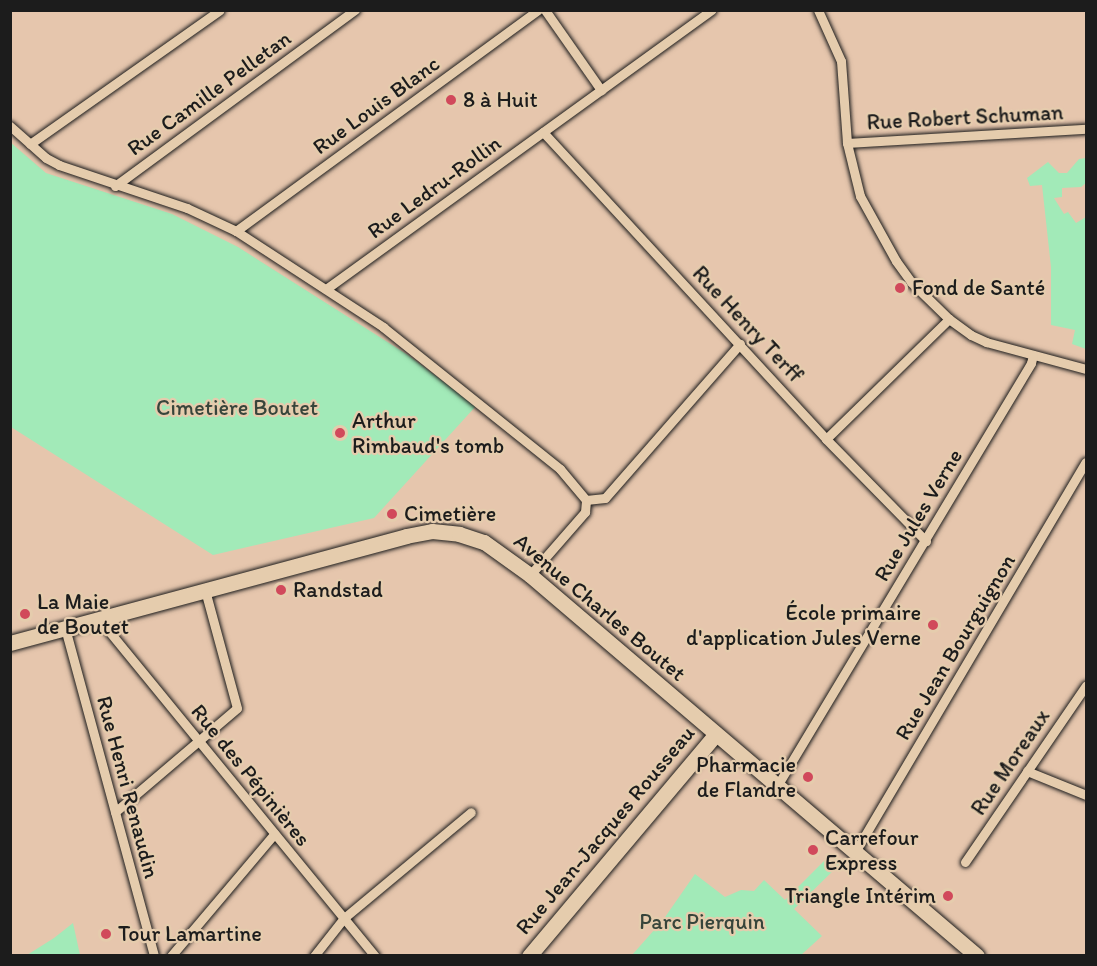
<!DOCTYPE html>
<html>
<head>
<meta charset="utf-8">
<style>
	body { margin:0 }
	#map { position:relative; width:1097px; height:966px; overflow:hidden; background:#e6c6ad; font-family:Itim,sans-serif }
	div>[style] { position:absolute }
	.green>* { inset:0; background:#a2eab8 }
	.roads { filter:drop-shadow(0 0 2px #1c1c1c) drop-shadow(0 0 2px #1c1c1c) }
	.street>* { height:9px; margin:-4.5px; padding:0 4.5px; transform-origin:4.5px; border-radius:4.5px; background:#e5ccad }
	.primary>* { height:15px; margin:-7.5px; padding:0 7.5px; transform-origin:7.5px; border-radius:7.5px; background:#e5ccad }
	.dots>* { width:16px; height:16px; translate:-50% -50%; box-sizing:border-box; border:3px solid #e5ccad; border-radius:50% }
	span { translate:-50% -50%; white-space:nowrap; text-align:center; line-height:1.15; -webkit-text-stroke:4.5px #e5ccad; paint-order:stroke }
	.street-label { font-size:22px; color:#1c1c1c }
	.poi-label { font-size:22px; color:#1c1c1c }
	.left { translate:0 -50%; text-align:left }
	.right { translate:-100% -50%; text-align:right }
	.park-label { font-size:22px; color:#37453b }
	.frame { position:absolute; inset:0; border:12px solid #1c1c1c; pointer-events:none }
</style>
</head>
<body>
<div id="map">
	<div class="green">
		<i style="clip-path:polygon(10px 142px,46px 173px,172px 214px,238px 247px,408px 355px,476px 406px,374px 518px,213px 555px,11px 427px)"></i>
		<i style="clip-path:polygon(1086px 158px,1086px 183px,1081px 187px,1062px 188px,1062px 197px,1054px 198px,1064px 214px,1068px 212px,1076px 223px,1086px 217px,1086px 349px,1072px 344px,1075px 330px,1051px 325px,1051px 267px,1042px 185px,1030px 186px,1027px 178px,1048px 162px,1059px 173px,1067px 173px,1079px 159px)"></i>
		<i style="clip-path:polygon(832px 853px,841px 861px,839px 865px,794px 909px,822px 936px,801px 955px,632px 955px,663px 920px,695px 874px,725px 897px,741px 890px,754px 891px,764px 880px,785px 900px)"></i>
		<i style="clip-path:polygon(73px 923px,80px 955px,27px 955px,54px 938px)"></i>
	</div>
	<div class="roads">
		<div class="street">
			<i style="left:545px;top:10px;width:98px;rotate:55deg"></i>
			<i style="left:818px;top:10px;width:56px;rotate:65.7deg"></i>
			<i style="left:841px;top:61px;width:82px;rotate:85.8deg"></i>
			<i style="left:847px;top:143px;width:55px;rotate:76.2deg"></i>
			<i style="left:860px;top:196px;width:74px;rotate:61deg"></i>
			<i style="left:896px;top:261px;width:26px;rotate:54deg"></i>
			<i style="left:911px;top:282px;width:53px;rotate:44.2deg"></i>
			<i style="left:949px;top:319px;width:27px;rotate:36deg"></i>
			<i style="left:971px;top:335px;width:17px;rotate:25deg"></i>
			<i style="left:986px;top:342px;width:104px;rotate:15.1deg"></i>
			<i style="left:10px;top:126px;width:48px;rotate:41.6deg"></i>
			<i style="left:46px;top:158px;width:15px;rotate:28deg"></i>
			<i style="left:59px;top:165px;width:135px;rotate:18.6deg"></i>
			<i style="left:187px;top:208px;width:54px;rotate:25.1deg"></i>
			<i style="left:236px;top:231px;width:176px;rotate:33.1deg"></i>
			<i style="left:383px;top:327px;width:227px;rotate:38.7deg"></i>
			<i style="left:560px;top:469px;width:40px;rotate:50deg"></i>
			<i style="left:543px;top:132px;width:418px;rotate:47.3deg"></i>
			<i style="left:826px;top:439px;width:143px;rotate:45.6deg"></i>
			<i style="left:847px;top:143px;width:239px;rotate:-3.4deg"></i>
			<i style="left:30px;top:144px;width:232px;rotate:-35.2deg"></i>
			<i style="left:115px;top:186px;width:298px;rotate:-36.3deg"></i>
			<i style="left:236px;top:231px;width:374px;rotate:-36.2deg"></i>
			<i style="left:326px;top:289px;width:476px;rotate:-35.9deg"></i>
			<i style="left:826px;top:439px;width:172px;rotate:-44.3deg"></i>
			<i style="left:586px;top:500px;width:19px;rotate:-6deg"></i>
			<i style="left:605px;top:498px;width:205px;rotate:-48.8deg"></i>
			<i style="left:530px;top:575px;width:84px;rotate:-48.9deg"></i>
			<i style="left:585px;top:512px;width:12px;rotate:-85deg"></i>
			<i style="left:99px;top:619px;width:436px;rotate:50.7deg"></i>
			<i style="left:65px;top:628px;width:340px;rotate:74.8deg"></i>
			<i style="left:1027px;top:771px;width:64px;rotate:22.1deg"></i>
			<i style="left:777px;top:786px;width:493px;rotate:-59deg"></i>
			<i style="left:1031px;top:363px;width:8px;rotate:-76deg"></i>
			<i style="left:115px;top:812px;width:160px;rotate:-40.4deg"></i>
			<i style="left:237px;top:708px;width:122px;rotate:-105.2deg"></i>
			<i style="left:855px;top:852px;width:453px;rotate:-59.4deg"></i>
			<i style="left:965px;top:862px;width:214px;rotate:-55.6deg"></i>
			<i style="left:171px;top:956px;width:160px;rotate:-49.8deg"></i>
			<i style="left:314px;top:956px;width:48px;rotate:-51.7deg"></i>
			<i style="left:344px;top:918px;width:165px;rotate:-39.8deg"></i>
		</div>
		<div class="primary">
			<i style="left:10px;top:643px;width:410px;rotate:-15.1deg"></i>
			<i style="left:406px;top:536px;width:26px;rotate:-11deg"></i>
			<i style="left:432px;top:531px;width:27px;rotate:6deg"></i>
			<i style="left:459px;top:534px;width:26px;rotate:18deg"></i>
			<i style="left:484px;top:542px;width:57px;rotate:35.7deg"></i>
			<i style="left:530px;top:575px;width:587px;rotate:40.44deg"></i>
			<i style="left:529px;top:956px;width:290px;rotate:-49.9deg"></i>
		</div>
	</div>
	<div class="dots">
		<i style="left:451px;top:100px;background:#d1495b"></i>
		<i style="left:900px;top:288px;background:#d1495b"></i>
		<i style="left:340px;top:433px;background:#d1495b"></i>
		<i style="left:392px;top:514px;background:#d1495b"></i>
		<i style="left:281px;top:590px;background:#d1495b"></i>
		<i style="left:25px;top:614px;background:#d1495b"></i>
		<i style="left:933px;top:625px;background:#d1495b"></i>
		<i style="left:808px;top:777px;background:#d1495b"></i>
		<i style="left:813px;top:850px;background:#d1495b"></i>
		<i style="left:948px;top:896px;background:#d1495b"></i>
		<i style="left:106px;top:934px;background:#d1495b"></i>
	</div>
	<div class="street-label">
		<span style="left:209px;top:93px;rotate:-36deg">Rue Camille Pelletan</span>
		<span style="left:376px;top:105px;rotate:-36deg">Rue Louis Blanc</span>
		<span style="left:965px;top:117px;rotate:-3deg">Rue Robert Schuman</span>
		<span style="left:434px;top:187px;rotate:-36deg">Rue Ledru-Rollin</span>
		<span style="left:748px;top:324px;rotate:47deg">Rue Henry Terff</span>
		<span style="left:918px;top:515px;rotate:-59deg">Rue Jules Verne</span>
		<span style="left:600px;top:607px;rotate:40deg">Avenue Charles Boutet</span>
		<span style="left:955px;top:647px;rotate:-59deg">Rue Jean Bourguignon</span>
		<span style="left:1010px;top:762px;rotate:-56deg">Rue Moreaux</span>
		<span style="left:251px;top:775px;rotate:51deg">Rue des Pépinières</span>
		<span style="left:128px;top:787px;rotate:75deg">Rue Henri Renaudin</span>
		<span style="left:605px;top:830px;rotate:-50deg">Rue Jean-Jacques Rousseau</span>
	</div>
	<div class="poi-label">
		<span class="left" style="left:463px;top:100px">8 à Huit</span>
		<span class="left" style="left:912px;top:288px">Fond de Santé</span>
		<span class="left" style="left:352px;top:433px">Arthur<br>Rimbaud's tomb</span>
		<span class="left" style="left:404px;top:514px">Cimetière</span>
		<span class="left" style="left:293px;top:590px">Randstad</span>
		<span class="left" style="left:37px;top:614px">La Maie<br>de Boutet</span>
		<span class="right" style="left:921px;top:625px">École primaire<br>d'application Jules Verne</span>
		<span class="right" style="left:796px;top:777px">Pharmacie<br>de Flandre</span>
		<span class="left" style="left:825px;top:850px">Carrefour<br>Express</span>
		<span class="right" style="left:936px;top:896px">Triangle Intérim</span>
		<span class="left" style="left:118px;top:934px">Tour Lamartine</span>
	</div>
	<div class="park-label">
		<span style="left:237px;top:408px">Cimetière Boutet</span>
		<span style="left:702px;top:922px">Parc Pierquin</span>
	</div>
	<div class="frame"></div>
</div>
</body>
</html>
